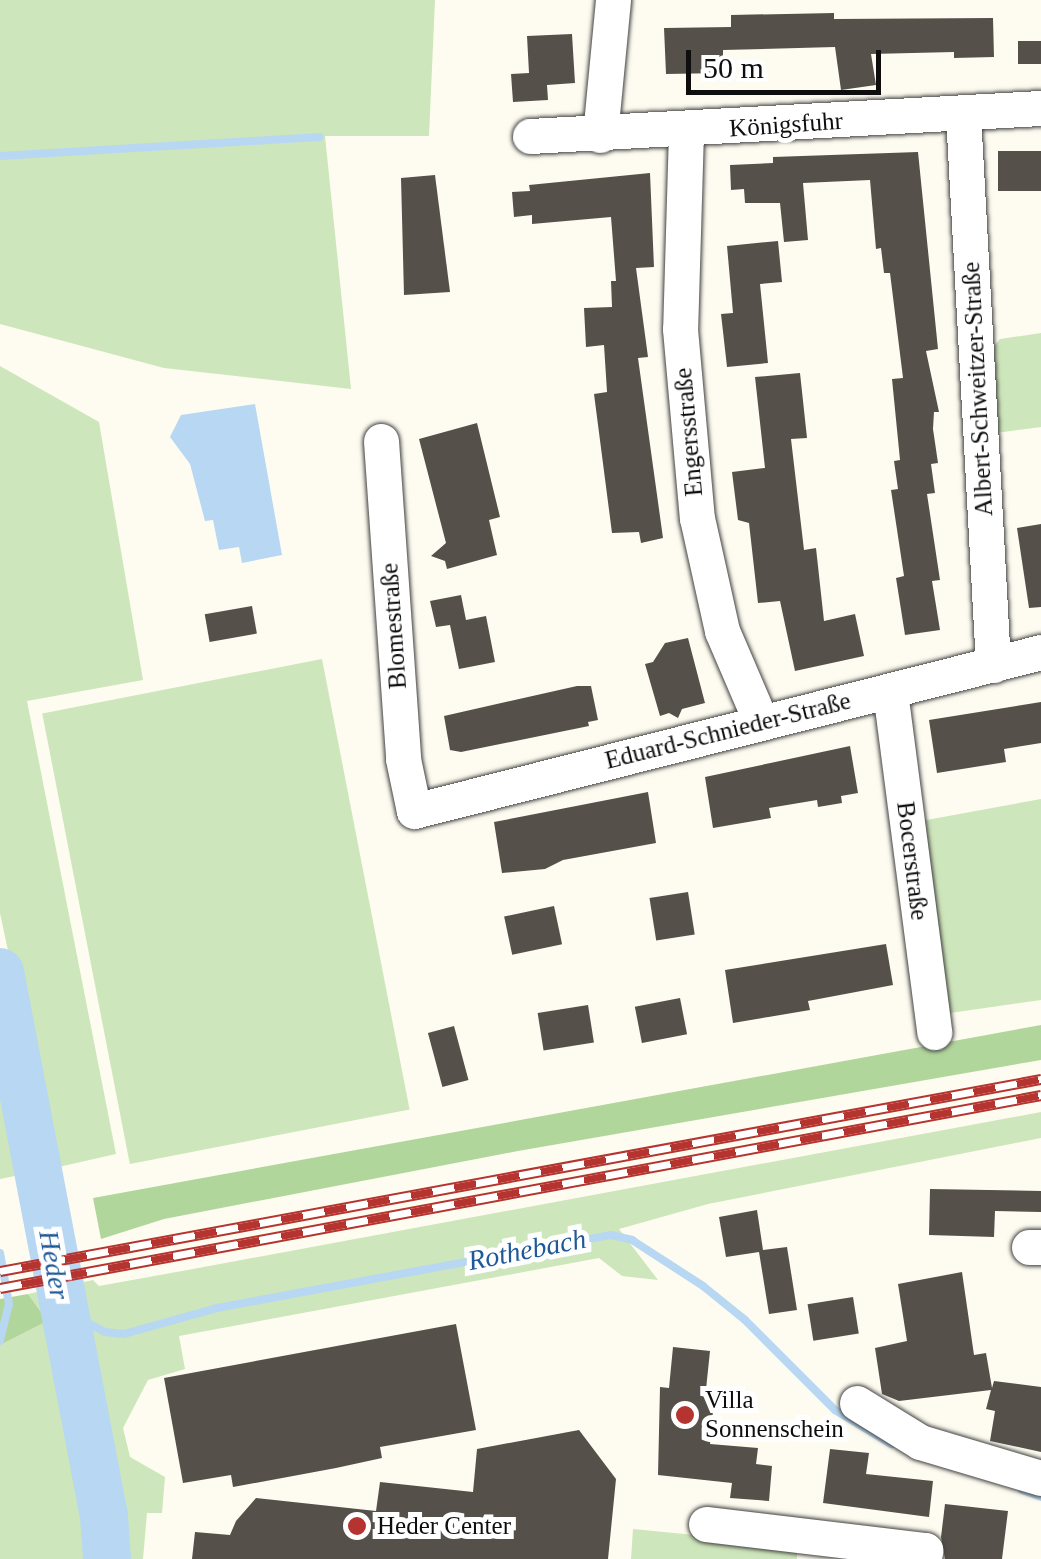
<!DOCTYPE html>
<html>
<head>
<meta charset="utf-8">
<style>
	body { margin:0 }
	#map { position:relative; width:1041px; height:1559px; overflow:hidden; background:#fefcf0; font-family:Georgia,serif }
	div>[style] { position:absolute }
	.green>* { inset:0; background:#cee6bb; transform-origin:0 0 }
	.forest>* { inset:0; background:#b1d69c }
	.water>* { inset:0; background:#b8d7f2 }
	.stream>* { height:8px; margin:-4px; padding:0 4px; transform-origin:4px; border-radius:4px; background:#b8d7f2 }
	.river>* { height:48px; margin:-24px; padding:0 24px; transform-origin:24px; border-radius:24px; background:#b8d7f2 }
	.building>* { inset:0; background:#56504b; transform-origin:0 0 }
	.roads { filter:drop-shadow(0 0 2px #414141) drop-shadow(0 0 2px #414141) }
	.minor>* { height:35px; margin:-17.5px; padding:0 17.5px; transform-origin:17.5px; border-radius:17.5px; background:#fff }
	.rail>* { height:11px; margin-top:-5.5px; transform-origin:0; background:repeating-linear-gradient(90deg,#fff 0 22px,#b5342f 0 44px); box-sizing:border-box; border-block:2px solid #b5342f }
	.dots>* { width:28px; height:28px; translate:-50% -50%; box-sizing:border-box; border:5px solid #fff; border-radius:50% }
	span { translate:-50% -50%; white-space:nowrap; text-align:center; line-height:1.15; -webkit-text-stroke:10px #fff; paint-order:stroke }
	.street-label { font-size:25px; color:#0e0e0e }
	.poi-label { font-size:25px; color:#0e0e0e }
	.left { translate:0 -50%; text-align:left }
	.water-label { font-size:28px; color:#1f5998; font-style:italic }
	.scale { position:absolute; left:686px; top:50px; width:195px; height:45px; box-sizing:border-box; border:5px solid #0e0e0e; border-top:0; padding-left:12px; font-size:30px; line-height:35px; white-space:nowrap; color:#0e0e0e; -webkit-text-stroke:8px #fff; paint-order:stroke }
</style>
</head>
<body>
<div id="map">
	<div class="green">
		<i style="clip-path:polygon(0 0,435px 0,429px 136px,325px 136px,351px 389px,164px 368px,0 324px)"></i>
		<i style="clip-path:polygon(1041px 333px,1041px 427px,996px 433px,992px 348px,1000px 339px)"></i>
		<i style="clip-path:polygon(0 366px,99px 422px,143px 680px,27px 701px,116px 1154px,54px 1168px,0 913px)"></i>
		<i style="left:322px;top:659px;width:459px;height:285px;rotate:79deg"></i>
		<i style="clip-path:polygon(1041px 799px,1041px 1000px,950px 1013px,921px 821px)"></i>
		<i style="clip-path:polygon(0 1007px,34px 1172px,0 1179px)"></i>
		<i style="clip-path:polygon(1041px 1112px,1041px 1138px,708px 1204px,619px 1229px,658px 1280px,622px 1276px,599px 1258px,179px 1336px,185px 1369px,148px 1380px,123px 1428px,130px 1457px,165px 1477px,162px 1513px,147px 1513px,143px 1559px,0 1559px,0 1345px,46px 1321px,28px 1294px,93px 1280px,99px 1286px,193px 1269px)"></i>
		<i style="clip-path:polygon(633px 1529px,797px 1545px,797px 1559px,631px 1559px)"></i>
	</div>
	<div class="forest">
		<i style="clip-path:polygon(1041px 1025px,1041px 1060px,518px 1151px,164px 1219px,101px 1239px,93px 1198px)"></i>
		<i style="clip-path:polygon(28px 1294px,47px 1321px,0 1345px,0 1299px)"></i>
	</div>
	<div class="water">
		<i style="clip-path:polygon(255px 404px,282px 555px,242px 563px,239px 547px,219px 550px,213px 520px,205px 521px,190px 464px,170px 437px,181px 415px)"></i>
	</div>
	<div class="stream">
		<i style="left:0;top:156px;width:320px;rotate:-3.4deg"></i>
		<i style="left:0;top:1253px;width:52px;rotate:80deg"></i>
		<i style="left:9px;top:1304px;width:38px;rotate:104deg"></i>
		<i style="left:63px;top:1310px;width:47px;rotate:27.6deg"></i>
		<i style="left:105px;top:1332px;width:19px;rotate:6deg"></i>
		<i style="left:124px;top:1334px;width:97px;rotate:-15.6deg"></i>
		<i style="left:217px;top:1308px;width:401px;rotate:-10.5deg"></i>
		<i style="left:611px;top:1235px;width:22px;rotate:13deg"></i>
		<i style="left:632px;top:1240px;width:85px;rotate:32.9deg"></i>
		<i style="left:703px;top:1286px;width:54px;rotate:39deg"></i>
		<i style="left:745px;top:1320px;width:127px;rotate:45deg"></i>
		<i style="left:835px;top:1410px;width:66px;rotate:31.3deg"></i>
		<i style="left:1022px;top:1490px;width:20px;rotate:20deg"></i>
	</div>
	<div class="river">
		<i style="left:0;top:972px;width:554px;rotate:79.18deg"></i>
		<i style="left:104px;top:1516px;width:43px;rotate:86deg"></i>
	</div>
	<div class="building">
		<i style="clip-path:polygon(834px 13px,834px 19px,993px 18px,994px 57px,954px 58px,954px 52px,871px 54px,876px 85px,841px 90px,835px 47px,723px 50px,723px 73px,666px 74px,664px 28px,731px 27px,731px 15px)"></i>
		<i style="clip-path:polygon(572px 34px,575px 83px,547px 85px,548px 100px,513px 102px,511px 74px,529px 73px,527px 36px)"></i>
		<i style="left:1041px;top:41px;width:23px;height:23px;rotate:90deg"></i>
		<i style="left:1041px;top:151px;width:40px;height:43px;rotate:90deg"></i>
		<i style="clip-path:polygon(918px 152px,938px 349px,926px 351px,939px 412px,934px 412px,933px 429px,938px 463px,931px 464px,935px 493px,927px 494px,940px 580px,932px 581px,940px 630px,905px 635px,896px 578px,904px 576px,891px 490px,898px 489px,894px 461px,900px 460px,892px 379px,903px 378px,890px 273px,884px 273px,881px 248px,876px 249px,870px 180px,803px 183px,808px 240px,784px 242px,780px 203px,745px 203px,744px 189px,731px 190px,730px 165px,773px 163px,773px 157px)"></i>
		<i style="clip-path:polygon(650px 173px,654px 267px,636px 268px,648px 357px,638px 358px,663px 538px,641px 543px,639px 532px,612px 533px,594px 394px,607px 392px,604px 345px,586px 347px,584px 308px,612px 307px,611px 281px,616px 281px,611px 217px,532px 224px,532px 215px,514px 217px,512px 192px,530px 191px,529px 185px)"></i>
		<i style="clip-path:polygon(435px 175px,450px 292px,404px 295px,401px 178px)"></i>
		<i style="clip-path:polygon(778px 241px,782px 282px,760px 284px,768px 363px,727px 367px,721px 314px,733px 313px,727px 246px)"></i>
		<i style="clip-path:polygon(800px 373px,807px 438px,791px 439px,804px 550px,816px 548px,824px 621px,855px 614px,864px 656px,795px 671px,780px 601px,758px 603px,749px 523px,738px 520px,732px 472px,765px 468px,755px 377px)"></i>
		<i style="clip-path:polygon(477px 423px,500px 517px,489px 520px,497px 555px,447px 569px,445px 561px,431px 556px,446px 543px,419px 439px)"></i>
		<i style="clip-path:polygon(1041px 524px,1041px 607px,1029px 608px,1017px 528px)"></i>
		<i style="clip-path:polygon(461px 595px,466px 620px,486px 616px,495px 662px,459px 669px,450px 625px,436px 627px,430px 601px)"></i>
		<i style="left:252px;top:606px;width:28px;height:48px;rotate:80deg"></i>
		<i style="clip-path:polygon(688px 638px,705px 703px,682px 709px,678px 718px,669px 713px,660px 716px,645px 664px,653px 662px,665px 643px)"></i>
		<i style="clip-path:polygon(577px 686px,591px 686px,598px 720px,588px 722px,589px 726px,461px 752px,450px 750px,444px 716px)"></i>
		<i style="clip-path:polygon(1041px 702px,1041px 743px,1004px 749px,1006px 762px,937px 773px,929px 720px)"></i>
		<i style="clip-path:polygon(850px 746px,858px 793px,841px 796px,842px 803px,818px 807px,817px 800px,769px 808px,771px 818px,713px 828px,705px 777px)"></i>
		<i style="clip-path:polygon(648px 792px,656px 843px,563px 860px,545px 869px,502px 873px,494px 822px)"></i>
		<i style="left:688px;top:892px;width:43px;height:39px;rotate:81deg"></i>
		<i style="left:554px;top:906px;width:39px;height:51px;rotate:78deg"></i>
		<i style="clip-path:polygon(886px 944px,893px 985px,808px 1001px,810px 1010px,733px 1023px,725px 970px)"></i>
		<i style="left:680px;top:998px;width:37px;height:46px;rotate:79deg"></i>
		<i style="left:588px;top:1005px;width:38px;height:51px;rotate:81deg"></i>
		<i style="left:454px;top:1026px;width:56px;height:27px;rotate:75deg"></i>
		<i style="clip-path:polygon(930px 1189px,1041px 1191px,1041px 1212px,995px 1211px,994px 1237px,929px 1235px)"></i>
		<i style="clip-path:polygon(757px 1210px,763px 1250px,787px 1247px,797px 1310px,769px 1314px,759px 1252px,726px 1257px,719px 1217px)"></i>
		<i style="clip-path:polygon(962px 1272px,974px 1355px,986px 1353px,992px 1388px,994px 1381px,1041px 1387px,1041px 1452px,990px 1441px,995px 1411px,986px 1409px,991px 1390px,899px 1401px,882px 1394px,875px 1348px,907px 1341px,898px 1284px)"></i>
		<i style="left:853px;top:1297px;width:37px;height:46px;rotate:81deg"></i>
		<i style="clip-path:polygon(456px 1324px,476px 1430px,380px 1447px,382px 1458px,336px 1468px,233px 1487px,231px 1475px,183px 1483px,164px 1378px)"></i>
		<i style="clip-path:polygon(673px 1347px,710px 1351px,705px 1399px,714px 1400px,710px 1444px,758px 1448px,756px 1464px,772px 1466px,769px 1501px,730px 1498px,732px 1483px,658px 1475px,660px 1387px,669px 1388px)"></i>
		<i style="clip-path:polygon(579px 1430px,616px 1479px,608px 1559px,192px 1559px,195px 1532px,230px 1535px,236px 1521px,256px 1498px,376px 1511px,380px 1482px,473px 1492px,477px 1449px)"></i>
		<i style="clip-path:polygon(830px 1449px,869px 1453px,866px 1474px,933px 1481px,929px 1517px,823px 1503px)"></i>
		<i style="clip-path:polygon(945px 1504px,1008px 1511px,1002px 1559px,945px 1559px,941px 1537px)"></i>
	</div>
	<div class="roads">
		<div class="minor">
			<i style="left:963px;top:114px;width:552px;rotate:86.88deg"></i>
			<i style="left:686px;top:131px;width:198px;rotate:91.7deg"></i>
			<i style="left:680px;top:329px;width:190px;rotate:84.9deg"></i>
			<i style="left:697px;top:518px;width:116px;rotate:77.5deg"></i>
			<i style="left:722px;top:631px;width:99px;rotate:66.8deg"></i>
			<i style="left:600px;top:135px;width:136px;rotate:-84.5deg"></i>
			<i style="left:530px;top:136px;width:512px;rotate:-3.14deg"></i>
			<i style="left:381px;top:441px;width:319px;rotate:86deg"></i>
			<i style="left:403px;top:759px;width:53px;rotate:78.1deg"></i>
			<i style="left:414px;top:811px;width:647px;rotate:-14.23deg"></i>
			<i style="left:890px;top:691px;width:344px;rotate:82.6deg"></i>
			<i style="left:1029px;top:1247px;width:12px"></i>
			<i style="left:857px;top:1403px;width:74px;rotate:31.8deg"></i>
			<i style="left:920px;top:1442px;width:126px;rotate:16.6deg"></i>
			<i style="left:706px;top:1524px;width:221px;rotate:6.8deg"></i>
			<i style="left:925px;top:1550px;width:9px;rotate:96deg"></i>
		</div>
	</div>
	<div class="rail">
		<i style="left:0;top:1271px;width:1059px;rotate:-10.45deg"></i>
		<i style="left:0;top:1288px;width:1059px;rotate:-10.5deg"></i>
	</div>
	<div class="dots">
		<i style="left:685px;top:1415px;background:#b5342f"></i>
		<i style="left:357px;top:1526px;background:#b5342f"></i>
	</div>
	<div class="street-label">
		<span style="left:786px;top:125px;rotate:-4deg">Königsfuhr</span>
		<span style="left:978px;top:389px;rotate:-93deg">Albert-Schweitzer-Straße</span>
		<span style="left:689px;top:432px;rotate:-95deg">Engersstraße</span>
		<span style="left:394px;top:626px;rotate:-94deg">Blomestraße</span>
		<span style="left:728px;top:731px;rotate:-14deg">Eduard-Schnieder-Straße</span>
		<span style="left:912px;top:861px;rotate:83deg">Bocerstraße</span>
	</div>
	<div class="poi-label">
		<span class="left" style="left:705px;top:1415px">Villa<br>Sonnenschein</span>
		<span class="left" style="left:377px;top:1526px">Heder Center</span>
	</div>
	<div class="water-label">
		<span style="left:527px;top:1250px;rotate:-11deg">Rothebach</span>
		<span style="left:54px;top:1265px;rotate:80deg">Heder</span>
	</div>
	<div class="scale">50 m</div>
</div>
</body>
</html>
